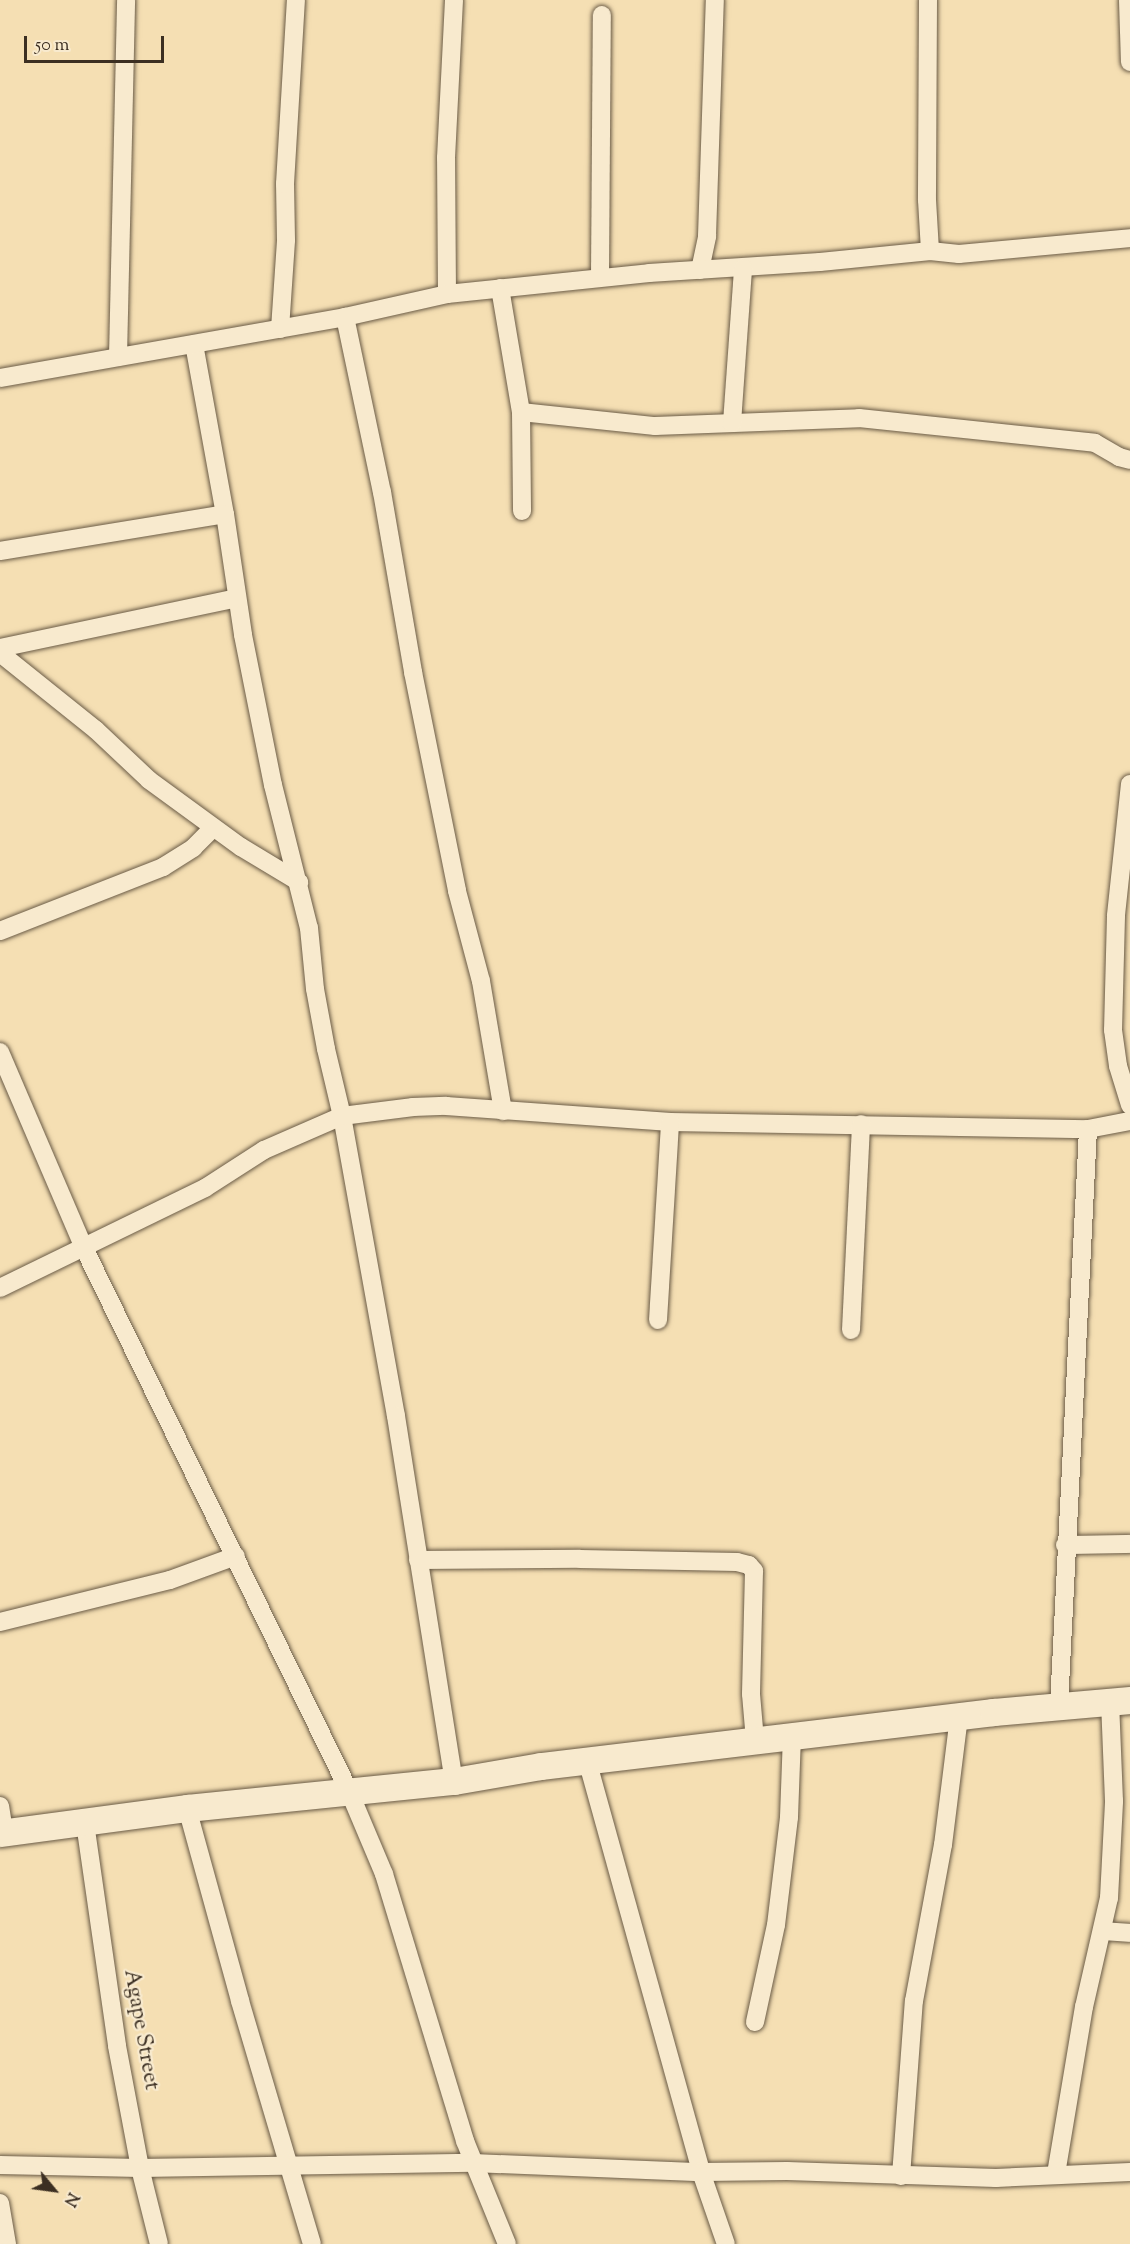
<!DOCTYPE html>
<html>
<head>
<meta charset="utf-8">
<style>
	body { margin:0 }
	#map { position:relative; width:1130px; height:2244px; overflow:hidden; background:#f5dfb3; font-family:"Sorts Mill Goudy",serif }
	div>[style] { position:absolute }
	.roads { filter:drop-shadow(0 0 2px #6a5b46) drop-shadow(0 0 2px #6a5b46) }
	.minor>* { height:18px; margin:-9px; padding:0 9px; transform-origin:9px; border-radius:9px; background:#f8eace }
	.secondary>* { height:27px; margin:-13.5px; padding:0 13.5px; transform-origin:13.5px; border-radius:13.5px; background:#f8eace }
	span { translate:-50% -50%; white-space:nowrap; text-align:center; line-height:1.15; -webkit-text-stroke:4.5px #f8eace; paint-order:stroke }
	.street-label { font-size:22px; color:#3c2f22 }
	.north { position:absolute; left:24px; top:2160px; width:60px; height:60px; -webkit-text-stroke:4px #f8eace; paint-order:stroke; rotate:119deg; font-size:16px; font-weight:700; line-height:24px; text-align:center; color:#3c2f22 }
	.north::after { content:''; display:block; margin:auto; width:21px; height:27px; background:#3c2f22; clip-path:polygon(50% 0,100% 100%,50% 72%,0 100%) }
	.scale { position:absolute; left:24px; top:36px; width:140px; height:27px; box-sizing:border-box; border:3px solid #3c2f22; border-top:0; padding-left:8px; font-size:18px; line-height:21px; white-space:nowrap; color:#3c2f22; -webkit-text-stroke:4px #f8eace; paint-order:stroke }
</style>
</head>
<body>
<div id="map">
	<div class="roads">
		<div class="minor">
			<i style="left:928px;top:0;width:200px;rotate:90.3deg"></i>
			<i style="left:927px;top:200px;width:51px;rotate:86.6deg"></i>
			<i style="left:1128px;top:0;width:62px;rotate:88.2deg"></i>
			<i style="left:700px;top:270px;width:35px;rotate:-78deg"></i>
			<i style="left:707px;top:236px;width:236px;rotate:-88.1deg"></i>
			<i style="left:600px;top:277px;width:262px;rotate:-89.6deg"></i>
			<i style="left:500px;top:288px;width:126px;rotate:80.4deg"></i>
			<i style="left:521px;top:412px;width:99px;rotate:89.4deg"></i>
			<i style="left:447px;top:294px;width:136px;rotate:-90.4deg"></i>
			<i style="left:446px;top:158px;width:158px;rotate:-87.1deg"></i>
			<i style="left:345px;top:317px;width:179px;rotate:78.1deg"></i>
			<i style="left:382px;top:492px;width:183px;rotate:80.2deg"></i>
			<i style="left:413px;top:672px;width:223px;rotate:78.6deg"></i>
			<i style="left:457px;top:891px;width:93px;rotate:75.1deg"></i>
			<i style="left:481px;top:981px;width:132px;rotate:80.4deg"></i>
			<i style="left:280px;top:329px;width:89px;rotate:-86.1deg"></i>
			<i style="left:286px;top:240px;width:56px;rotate:-91deg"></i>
			<i style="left:285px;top:184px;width:184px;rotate:-86.6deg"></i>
			<i style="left:194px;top:344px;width:173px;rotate:79.7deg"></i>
			<i style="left:225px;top:514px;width:122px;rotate:81.5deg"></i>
			<i style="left:243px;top:635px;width:153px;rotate:78.7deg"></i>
			<i style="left:273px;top:785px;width:147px;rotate:75.9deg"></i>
			<i style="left:309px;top:928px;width:61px;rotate:84.4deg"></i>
			<i style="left:315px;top:989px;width:61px;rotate:79.6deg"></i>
			<i style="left:326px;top:1049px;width:69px;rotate:76.6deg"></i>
			<i style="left:342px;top:1116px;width:305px;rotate:79.8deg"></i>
			<i style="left:396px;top:1416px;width:370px;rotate:81deg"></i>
			<i style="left:118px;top:357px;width:357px;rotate:-88.7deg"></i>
			<i style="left:0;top:378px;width:350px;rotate:-10deg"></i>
			<i style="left:345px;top:317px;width:105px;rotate:-12.7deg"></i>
			<i style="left:447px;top:294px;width:203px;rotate:-5.9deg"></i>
			<i style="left:649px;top:273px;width:171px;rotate:-3.7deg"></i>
			<i style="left:820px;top:262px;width:111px;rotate:-5.7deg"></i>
			<i style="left:930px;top:251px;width:29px;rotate:6deg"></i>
			<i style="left:959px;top:254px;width:172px;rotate:-5.3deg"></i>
			<i style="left:521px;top:412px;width:135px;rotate:6deg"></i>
			<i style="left:655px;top:426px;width:204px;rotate:-2.2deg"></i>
			<i style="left:859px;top:418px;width:237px;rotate:6deg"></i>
			<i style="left:1095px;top:443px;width:28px;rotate:30deg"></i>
			<i style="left:1119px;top:457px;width:11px;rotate:15deg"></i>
			<i style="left:732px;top:423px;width:155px;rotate:-85.9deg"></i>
			<i style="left:0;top:551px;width:228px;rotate:-9.3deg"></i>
			<i style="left:0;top:648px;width:242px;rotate:-11.9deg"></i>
			<i style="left:0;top:653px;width:123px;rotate:38.7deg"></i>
			<i style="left:96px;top:730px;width:73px;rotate:43.3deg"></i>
			<i style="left:149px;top:780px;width:114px;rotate:36.1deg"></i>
			<i style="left:241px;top:847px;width:68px;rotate:31.1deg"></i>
			<i style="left:1130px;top:784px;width:133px;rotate:96.1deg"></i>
			<i style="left:1116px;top:916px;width:114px;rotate:91.5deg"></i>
			<i style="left:1113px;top:1030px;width:36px;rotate:82deg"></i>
			<i style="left:1118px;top:1066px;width:41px;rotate:72.9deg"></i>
			<i style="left:0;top:931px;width:175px;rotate:-21.4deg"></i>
			<i style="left:163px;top:867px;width:36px;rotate:-32deg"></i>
			<i style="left:193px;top:848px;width:28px;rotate:-45deg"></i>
			<i style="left:0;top:1052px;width:211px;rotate:66.8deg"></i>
			<i style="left:83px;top:1246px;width:606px;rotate:63.98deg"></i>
			<i style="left:349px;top:1791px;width:90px;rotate:67.1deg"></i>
			<i style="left:384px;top:1874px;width:279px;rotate:73.1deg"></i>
			<i style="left:465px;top:2141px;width:111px;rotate:67.8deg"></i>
			<i style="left:0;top:1288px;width:228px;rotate:-26deg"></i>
			<i style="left:205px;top:1188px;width:70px;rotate:-32.8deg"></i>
			<i style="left:264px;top:1150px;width:85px;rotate:-23.6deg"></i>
			<i style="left:342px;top:1116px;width:72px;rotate:-7.2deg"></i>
			<i style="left:413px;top:1107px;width:33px;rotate:-2deg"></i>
			<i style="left:446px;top:1106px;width:225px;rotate:4.1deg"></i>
			<i style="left:670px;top:1122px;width:418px;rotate:1deg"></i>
			<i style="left:1088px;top:1129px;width:43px;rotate:-10.8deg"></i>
			<i style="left:658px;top:1320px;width:198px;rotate:-86.5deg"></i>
			<i style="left:851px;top:1330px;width:206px;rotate:-87.2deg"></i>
			<i style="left:1065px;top:1545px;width:65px;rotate:-0.9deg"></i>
			<i style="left:418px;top:1560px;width:162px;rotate:-0.4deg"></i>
			<i style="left:580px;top:1559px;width:157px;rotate:1.1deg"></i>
			<i style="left:737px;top:1562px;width:12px;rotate:14deg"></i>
			<i style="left:749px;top:1565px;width:8px;rotate:50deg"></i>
			<i style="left:754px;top:1571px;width:123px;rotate:91.4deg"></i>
			<i style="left:751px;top:1694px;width:47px;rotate:85.1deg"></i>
			<i style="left:0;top:1622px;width:175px;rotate:-13.9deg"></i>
			<i style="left:170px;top:1580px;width:70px;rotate:-20deg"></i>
			<i style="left:1059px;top:1706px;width:578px;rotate:-87.12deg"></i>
			<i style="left:587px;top:1760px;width:427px;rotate:74.5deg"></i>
			<i style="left:701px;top:2172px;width:76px;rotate:70.9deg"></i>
			<i style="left:0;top:1806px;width:26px;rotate:81deg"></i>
			<i style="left:187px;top:1808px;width:200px;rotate:74.6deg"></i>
			<i style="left:240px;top:2001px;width:253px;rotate:73.5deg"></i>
			<i style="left:85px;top:1823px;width:225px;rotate:81.8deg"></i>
			<i style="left:117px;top:2046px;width:124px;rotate:79.3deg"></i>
			<i style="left:140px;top:2168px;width:78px;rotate:76deg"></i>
			<i style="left:1102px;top:1931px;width:28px;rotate:4deg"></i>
			<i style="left:755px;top:2022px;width:99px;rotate:-77.8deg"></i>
			<i style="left:776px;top:1925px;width:109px;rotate:-83.1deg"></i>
			<i style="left:789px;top:1817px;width:81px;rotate:-87.9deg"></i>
			<i style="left:0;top:2165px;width:140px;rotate:1.2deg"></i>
			<i style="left:140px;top:2168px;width:333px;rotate:-0.9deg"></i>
			<i style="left:473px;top:2163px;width:228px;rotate:2.3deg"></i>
			<i style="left:701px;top:2172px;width:86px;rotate:-0.7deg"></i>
			<i style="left:787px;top:2171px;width:209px;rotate:1.9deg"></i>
			<i style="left:996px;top:2178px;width:134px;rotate:-2.6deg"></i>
			<i style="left:1056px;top:2174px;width:169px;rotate:-80.5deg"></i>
			<i style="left:1084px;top:2007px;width:112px;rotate:-77.1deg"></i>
			<i style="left:1109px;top:1898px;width:97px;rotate:-87deg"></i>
			<i style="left:1114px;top:1801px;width:99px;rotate:-92.3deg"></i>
			<i style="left:901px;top:2176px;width:175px;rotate:-85.8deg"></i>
			<i style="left:914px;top:2001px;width:159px;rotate:-79.5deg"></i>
			<i style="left:943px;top:1845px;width:129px;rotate:-82.9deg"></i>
			<i style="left:0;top:2203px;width:42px;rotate:80.3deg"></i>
		</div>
		<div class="secondary">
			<i style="left:0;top:1833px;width:189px;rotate:-7.6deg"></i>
			<i style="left:187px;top:1808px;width:268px;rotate:-5.8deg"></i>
			<i style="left:454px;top:1781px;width:88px;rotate:-9.8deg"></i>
			<i style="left:541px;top:1766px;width:455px;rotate:-6.8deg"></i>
			<i style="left:993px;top:1712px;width:138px;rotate:-5deg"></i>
		</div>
	</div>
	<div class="street-label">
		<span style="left:140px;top:2030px;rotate:80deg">Agape Street</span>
	</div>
	<div class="north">N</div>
	<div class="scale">50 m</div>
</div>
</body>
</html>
